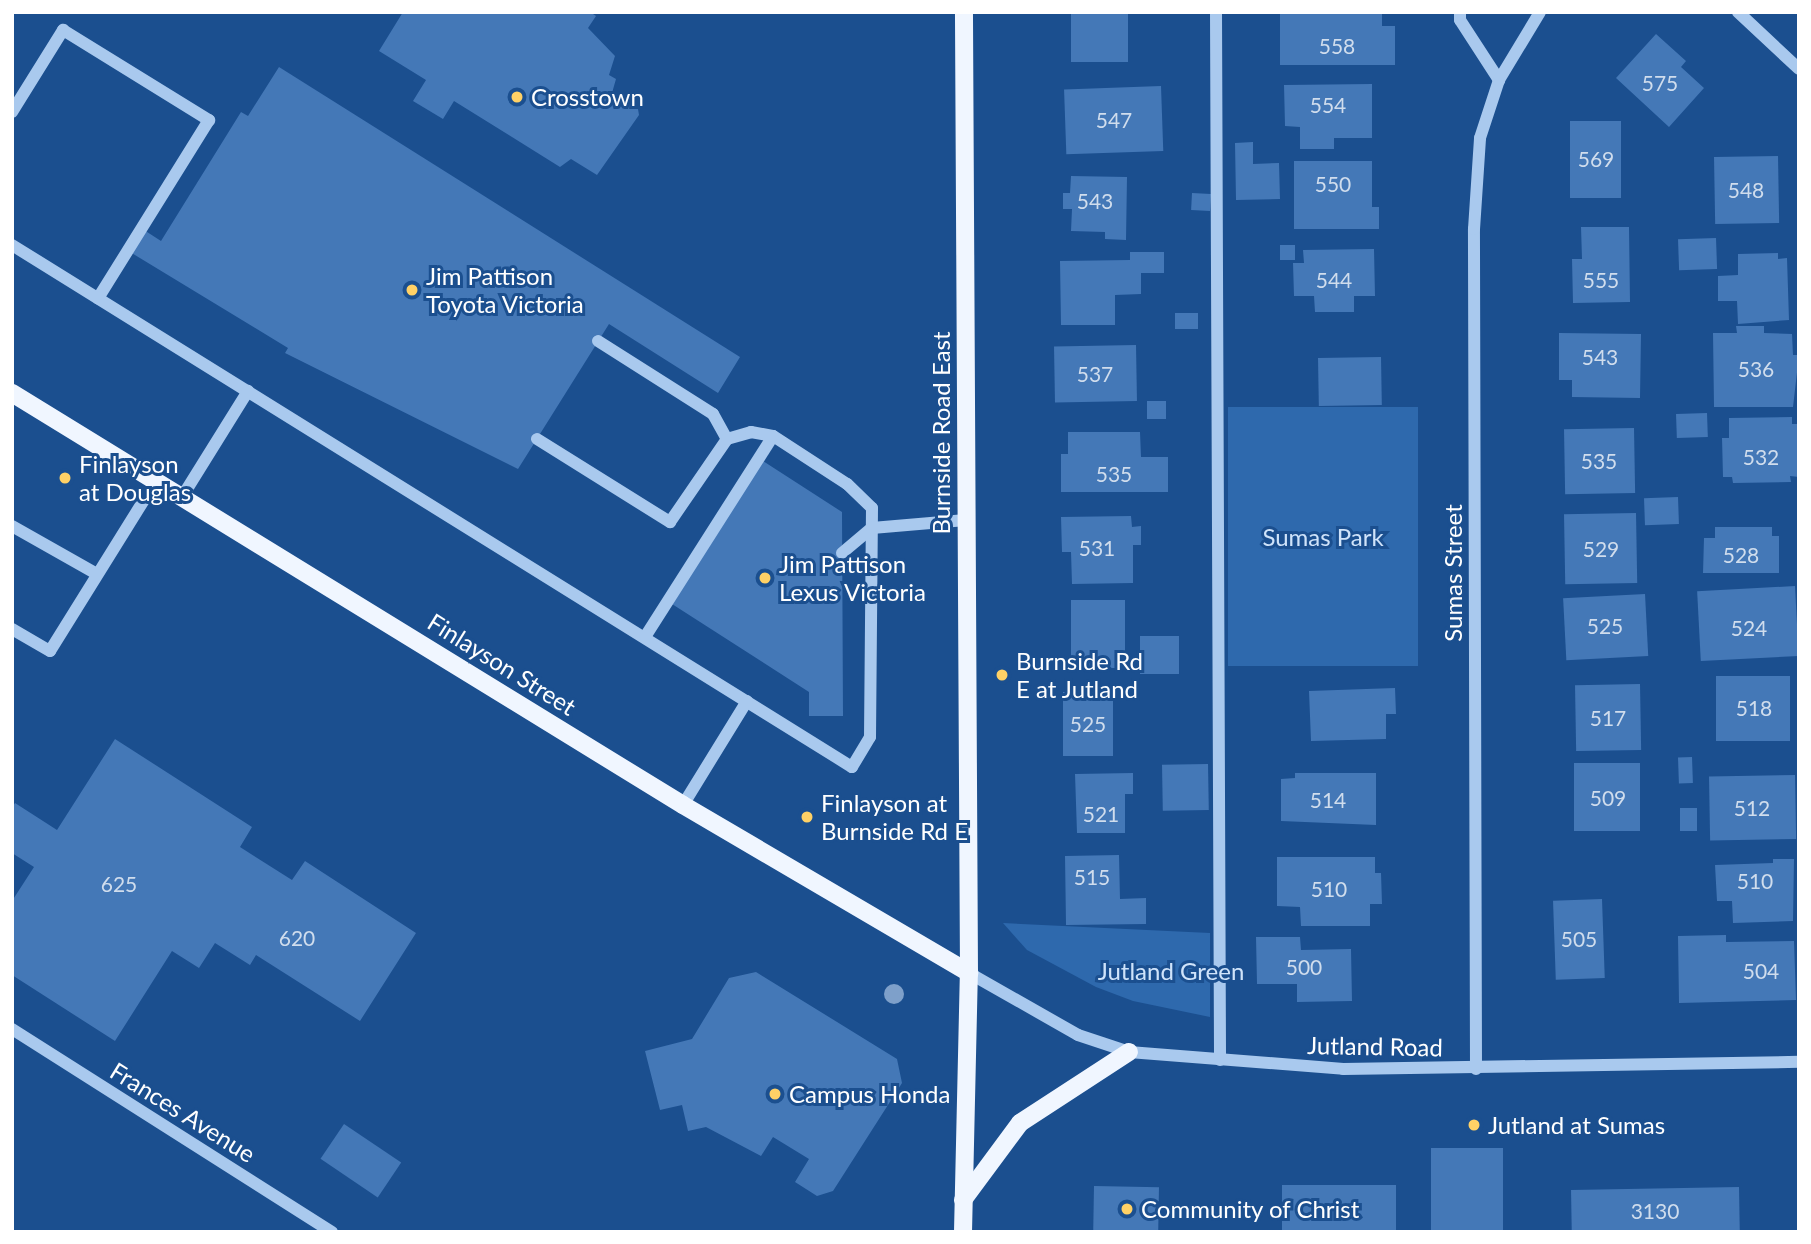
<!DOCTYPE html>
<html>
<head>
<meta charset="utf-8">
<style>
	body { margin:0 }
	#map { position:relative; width:1811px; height:1244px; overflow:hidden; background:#1b4f8f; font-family:Lato,sans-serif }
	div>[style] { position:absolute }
	.green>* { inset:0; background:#2e69ad; transform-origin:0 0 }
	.building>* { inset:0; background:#4478b7; transform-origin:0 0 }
	.minor>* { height:12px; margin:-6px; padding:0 6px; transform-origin:6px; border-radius:6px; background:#a9c9ee }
	.major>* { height:18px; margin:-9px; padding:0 9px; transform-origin:9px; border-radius:9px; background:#f0f6ff }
	.trees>* { width:20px; height:20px; margin:-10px; border-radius:50%; background:#7ea0ca }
	.dots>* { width:19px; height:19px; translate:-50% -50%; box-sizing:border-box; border:4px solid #1b4f8f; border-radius:50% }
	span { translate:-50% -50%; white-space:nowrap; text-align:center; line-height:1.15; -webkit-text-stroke:6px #1b4f8f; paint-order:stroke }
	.number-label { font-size:21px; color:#d0dded }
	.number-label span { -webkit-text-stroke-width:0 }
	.poi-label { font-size:24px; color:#fff }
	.left { translate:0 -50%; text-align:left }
	.street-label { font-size:24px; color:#fff }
	.park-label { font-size:24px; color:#cfe3fa }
	.frame { position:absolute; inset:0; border:14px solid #fff; pointer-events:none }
</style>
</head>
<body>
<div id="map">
	<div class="green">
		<i style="left:1418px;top:407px;width:259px;height:190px;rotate:90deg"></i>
		<i style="clip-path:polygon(1003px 923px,1210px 933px,1210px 1017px,1133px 1001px,1096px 987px,1027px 950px)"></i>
	</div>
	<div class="building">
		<i style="clip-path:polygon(403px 12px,590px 12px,596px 16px,588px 28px,615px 56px,609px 75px,616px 79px,612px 93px,638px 109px,639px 115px,597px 175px,571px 159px,560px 167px,454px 101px,443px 119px,413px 101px,426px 80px,379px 51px)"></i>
		<i style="left:1071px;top:12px;width:57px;height:50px"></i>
		<i style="clip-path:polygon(1280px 12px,1382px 12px,1382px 26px,1395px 26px,1395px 65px,1280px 65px)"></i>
		<i style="clip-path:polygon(1656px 34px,1686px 61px,1681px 67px,1704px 88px,1669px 127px,1616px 78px)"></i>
		<i style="clip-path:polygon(279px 67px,740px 357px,718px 393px,609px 324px,518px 469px,285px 353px,288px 348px,130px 252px,144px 230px,161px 241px,241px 112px,248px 116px)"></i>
		<i style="clip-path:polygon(1372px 84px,1372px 138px,1334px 138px,1334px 149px,1300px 149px,1300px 127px,1285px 126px,1284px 85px)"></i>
		<i style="left:1161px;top:86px;width:65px;height:97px;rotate:88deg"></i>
		<i style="left:1570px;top:121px;width:51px;height:77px"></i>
		<i style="clip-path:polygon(1253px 142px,1253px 164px,1279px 163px,1280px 199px,1236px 200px,1235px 143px)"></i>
		<i style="left:1778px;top:156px;width:67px;height:64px;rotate:89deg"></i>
		<i style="clip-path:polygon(1294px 161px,1372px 161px,1372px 207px,1379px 207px,1379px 229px,1294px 229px)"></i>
		<i style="clip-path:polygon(1071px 176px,1127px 177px,1126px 240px,1105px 239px,1105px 232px,1071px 231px,1072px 209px,1063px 209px,1063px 193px,1070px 193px)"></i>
		<i style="left:1192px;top:193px;width:19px;height:17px;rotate:3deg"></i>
		<i style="clip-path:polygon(1581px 227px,1629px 227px,1630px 302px,1573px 303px,1572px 259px,1582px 259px)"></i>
		<i style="left:1716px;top:238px;width:31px;height:38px;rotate:88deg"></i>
		<i style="left:1280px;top:245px;width:15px;height:15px"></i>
		<i style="clip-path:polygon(1374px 249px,1375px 296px,1354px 296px,1354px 312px,1315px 312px,1314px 296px,1294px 296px,1293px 263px,1304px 263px,1303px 250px)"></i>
		<i style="clip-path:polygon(1130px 252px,1164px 252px,1164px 273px,1141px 273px,1141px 294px,1115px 295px,1115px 325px,1061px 325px,1060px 261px,1130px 260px)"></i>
		<i style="clip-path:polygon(1778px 253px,1778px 259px,1787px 258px,1789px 320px,1738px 324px,1737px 301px,1718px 301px,1718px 276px,1738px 275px,1738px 254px)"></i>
		<i style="left:1175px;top:313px;width:23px;height:16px"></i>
		<i style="clip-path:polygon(1736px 326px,1764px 326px,1764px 333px,1792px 334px,1793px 355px,1799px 355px,1793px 407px,1714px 407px,1713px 333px,1737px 333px)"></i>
		<i style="clip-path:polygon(1559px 333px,1641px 334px,1640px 398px,1572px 397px,1572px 380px,1559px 380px)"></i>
		<i style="left:1136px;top:345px;width:56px;height:82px;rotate:89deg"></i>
		<i style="left:1381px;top:357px;width:48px;height:63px;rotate:89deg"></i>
		<i style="left:1147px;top:401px;width:19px;height:18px"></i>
		<i style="left:1707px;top:413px;width:24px;height:31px;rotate:88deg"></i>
		<i style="clip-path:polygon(1792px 417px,1792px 424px,1799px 424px,1799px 477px,1790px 476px,1791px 482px,1733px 483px,1732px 477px,1723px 477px,1722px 438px,1729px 438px,1729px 418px)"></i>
		<i style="left:1634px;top:428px;width:65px;height:70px;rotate:89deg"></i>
		<i style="clip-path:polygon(1068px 432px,1140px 432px,1141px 457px,1168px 457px,1168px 492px,1061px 492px,1061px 454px,1068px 454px)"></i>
		<i style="clip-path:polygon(763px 461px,842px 512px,843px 716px,809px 716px,809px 692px,672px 604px)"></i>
		<i style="left:1678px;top:497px;width:27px;height:34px;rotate:88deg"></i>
		<i style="left:1636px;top:513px;width:70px;height:72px;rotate:89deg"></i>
		<i style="clip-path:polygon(1131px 516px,1132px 527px,1141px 526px,1141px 545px,1133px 545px,1133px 583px,1072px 584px,1071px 552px,1062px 552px,1061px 517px)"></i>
		<i style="clip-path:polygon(1715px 527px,1772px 527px,1772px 536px,1779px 536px,1779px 573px,1703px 573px,1704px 538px,1715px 538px)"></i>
		<i style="left:1795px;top:586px;width:70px;height:98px;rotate:87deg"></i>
		<i style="left:1645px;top:594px;width:62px;height:82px;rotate:87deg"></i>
		<i style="left:1125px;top:600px;width:68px;height:54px;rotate:90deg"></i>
		<i style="left:1140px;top:636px;width:39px;height:38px"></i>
		<i style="left:1716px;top:676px;width:74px;height:65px"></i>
		<i style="left:1640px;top:684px;width:66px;height:65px;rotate:89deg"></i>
		<i style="clip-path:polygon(1395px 688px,1396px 714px,1386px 714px,1386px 739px,1311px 741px,1309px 691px)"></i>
		<i style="left:1063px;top:692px;width:50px;height:64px"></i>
		<i style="clip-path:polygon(115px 739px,252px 827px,240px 847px,292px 880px,305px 861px,416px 933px,360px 1021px,256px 955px,250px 965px,215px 943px,199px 968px,172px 951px,115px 1041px,12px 975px,12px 901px,34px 867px,12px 853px,12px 808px,15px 803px,57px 830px)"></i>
		<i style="left:1692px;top:757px;width:26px;height:14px;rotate:88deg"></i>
		<i style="left:1640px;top:763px;width:68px;height:66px;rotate:90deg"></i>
		<i style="left:1208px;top:764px;width:46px;height:46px;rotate:89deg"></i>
		<i style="clip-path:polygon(1133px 773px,1133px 794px,1125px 794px,1125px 833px,1077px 833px,1075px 774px)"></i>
		<i style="clip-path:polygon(1295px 773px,1376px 773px,1376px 825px,1281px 821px,1281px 779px,1295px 778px)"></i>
		<i style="left:1795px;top:775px;width:64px;height:86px;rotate:89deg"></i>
		<i style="left:1680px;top:808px;width:17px;height:23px"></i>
		<i style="clip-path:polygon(1119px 855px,1120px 899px,1146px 898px,1146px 924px,1066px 925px,1065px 856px)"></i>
		<i style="clip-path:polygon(1277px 857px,1375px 857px,1375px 873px,1381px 873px,1382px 904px,1370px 904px,1370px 926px,1301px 926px,1300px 907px,1277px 906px)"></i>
		<i style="clip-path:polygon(1773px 859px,1794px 859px,1793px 921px,1733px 923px,1732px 901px,1717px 901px,1715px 865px,1773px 863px)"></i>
		<i style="left:1602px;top:899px;width:79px;height:49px;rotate:88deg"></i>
		<i style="clip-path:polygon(1726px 935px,1726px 942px,1794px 941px,1796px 1000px,1679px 1003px,1678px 936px)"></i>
		<i style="clip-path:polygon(1256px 937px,1300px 937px,1301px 950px,1351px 949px,1352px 1001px,1297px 1002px,1297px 984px,1257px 984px)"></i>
		<i style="clip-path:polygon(756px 972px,897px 1059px,902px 1083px,833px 1191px,817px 1196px,795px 1182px,809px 1159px,773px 1137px,761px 1156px,706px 1127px,688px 1131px,682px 1105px,660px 1110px,645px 1051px,692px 1039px,729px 978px)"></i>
		<i style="left:344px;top:1124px;width:69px;height:42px;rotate:34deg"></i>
		<i style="left:1503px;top:1148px;width:84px;height:72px;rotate:90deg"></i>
		<i style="left:1396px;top:1185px;width:47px;height:114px;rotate:90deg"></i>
		<i style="left:1094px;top:1186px;width:65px;height:46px;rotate:1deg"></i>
		<i style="left:1739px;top:1187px;width:45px;height:168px;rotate:89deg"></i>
	</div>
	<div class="minor">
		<i style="left:1216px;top:12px;width:1048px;rotate:89.78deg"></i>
		<i style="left:1460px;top:12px;width:8px;rotate:90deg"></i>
		<i style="left:1460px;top:20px;width:72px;rotate:57deg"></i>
		<i style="left:1738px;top:12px;width:83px;rotate:43.1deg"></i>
		<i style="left:12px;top:112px;width:97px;rotate:-58.1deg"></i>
		<i style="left:63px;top:30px;width:172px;rotate:31.7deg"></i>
		<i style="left:209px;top:120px;width:210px;rotate:121.9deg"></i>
		<i style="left:12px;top:245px;width:989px;rotate:31.86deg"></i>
		<i style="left:852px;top:767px;width:35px;rotate:-59deg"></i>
		<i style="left:870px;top:737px;width:229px;rotate:-89.5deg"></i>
		<i style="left:872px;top:508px;width:35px;rotate:-136deg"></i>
		<i style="left:847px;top:484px;width:88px;rotate:-147deg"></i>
		<i style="left:773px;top:436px;width:238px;rotate:122.5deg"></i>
		<i style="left:598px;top:341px;width:136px;rotate:32.4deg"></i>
		<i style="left:713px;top:414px;width:29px;rotate:61deg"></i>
		<i style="left:537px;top:439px;width:157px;rotate:32deg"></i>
		<i style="left:670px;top:522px;width:101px;rotate:-55.5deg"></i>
		<i style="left:727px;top:439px;width:25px;rotate:-16deg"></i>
		<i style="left:751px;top:432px;width:22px;rotate:10deg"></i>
		<i style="left:182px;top:497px;width:125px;rotate:-58.1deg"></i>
		<i style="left:12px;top:526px;width:95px;rotate:29.5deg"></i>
		<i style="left:842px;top:553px;width:39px;rotate:-40deg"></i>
		<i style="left:872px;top:528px;width:94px;rotate:-4.9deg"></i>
		<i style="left:12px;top:629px;width:44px;rotate:30.1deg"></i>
		<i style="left:50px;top:651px;width:200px;rotate:-58.1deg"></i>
		<i style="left:683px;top:805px;width:122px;rotate:-58.4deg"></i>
		<i style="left:969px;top:973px;width:125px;rotate:29.6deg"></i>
		<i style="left:1078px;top:1035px;width:54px;rotate:18.4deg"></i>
		<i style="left:1129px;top:1052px;width:215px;rotate:4.5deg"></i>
		<i style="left:1343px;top:1069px;width:456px;rotate:-0.9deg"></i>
		<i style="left:12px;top:1029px;width:379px;rotate:32.4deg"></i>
		<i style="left:1476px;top:1069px;width:840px;rotate:-90.14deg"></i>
		<i style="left:1474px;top:229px;width:91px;rotate:-86.2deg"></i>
		<i style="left:1480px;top:138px;width:61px;rotate:-71.9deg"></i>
		<i style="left:1499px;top:80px;width:79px;rotate:-58.9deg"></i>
	</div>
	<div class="major">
		<i style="left:12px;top:393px;width:787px;rotate:31.55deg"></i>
		<i style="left:683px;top:805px;width:332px;rotate:30.4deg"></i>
		<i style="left:963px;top:1200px;width:96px;rotate:-53.5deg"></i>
		<i style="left:1020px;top:1123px;width:130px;rotate:-33.1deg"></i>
		<i style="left:963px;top:1232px;width:259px;rotate:-88.7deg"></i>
		<i style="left:969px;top:973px;width:961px;rotate:-90.3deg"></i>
	</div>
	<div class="trees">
		<i style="left:894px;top:994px"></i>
	</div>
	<div class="dots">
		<i style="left:517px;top:97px;background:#ffd166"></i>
		<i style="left:412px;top:290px;background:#ffd166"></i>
		<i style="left:65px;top:478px;background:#ffd166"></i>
		<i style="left:765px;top:578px;background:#ffd166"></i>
		<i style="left:1002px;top:675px;background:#ffd166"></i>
		<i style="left:807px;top:817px;background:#ffd166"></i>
		<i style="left:775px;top:1094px;background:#ffd166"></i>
		<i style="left:1474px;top:1125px;background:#ffd166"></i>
		<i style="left:1127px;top:1209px;background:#ffd166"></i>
	</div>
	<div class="number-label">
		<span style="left:1337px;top:46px">558</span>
		<span style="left:1660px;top:83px">575</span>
		<span style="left:1328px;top:105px">554</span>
		<span style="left:1114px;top:120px">547</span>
		<span style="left:1596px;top:159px">569</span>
		<span style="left:1333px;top:184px">550</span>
		<span style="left:1746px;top:190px">548</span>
		<span style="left:1095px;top:201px">543</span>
		<span style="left:1334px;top:280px">544</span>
		<span style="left:1601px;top:280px">555</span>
		<span style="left:1600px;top:357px">543</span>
		<span style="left:1756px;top:369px">536</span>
		<span style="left:1095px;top:374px">537</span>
		<span style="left:1761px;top:457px">532</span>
		<span style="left:1599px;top:461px">535</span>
		<span style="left:1114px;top:474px">535</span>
		<span style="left:1097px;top:548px">531</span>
		<span style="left:1601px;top:549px">529</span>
		<span style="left:1741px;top:555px">528</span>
		<span style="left:1605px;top:626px">525</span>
		<span style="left:1749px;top:628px">524</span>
		<span style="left:1754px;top:708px">518</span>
		<span style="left:1608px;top:718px">517</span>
		<span style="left:1088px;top:724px">525</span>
		<span style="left:1608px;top:798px">509</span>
		<span style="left:1328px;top:800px">514</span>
		<span style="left:1752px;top:808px">512</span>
		<span style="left:1101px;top:814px">521</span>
		<span style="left:1092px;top:877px">515</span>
		<span style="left:1755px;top:881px">510</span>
		<span style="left:119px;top:884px">625</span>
		<span style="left:1329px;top:889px">510</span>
		<span style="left:297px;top:938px">620</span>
		<span style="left:1579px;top:939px">505</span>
		<span style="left:1304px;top:967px">500</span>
		<span style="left:1761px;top:971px">504</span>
		<span style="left:1655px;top:1211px">3130</span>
	</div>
	<div class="poi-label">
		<span class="left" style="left:531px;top:97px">Crosstown</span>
		<span class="left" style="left:426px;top:290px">Jim Pattison<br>Toyota Victoria</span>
		<span class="left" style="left:79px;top:478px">Finlayson<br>at Douglas</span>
		<span class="left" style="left:779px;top:578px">Jim Pattison<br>Lexus Victoria</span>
		<span class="left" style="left:1016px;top:675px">Burnside Rd<br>E at Jutland</span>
		<span class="left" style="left:821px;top:817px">Finlayson at<br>Burnside Rd E</span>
		<span class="left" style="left:789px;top:1094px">Campus Honda</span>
		<span class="left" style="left:1488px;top:1125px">Jutland at Sumas</span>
		<span class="left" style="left:1141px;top:1209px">Community of Christ</span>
	</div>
	<div class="street-label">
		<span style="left:941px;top:433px;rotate:-90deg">Burnside Road East</span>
		<span style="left:1453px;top:573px;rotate:-90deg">Sumas Street</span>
		<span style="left:502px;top:664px;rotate:32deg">Finlayson Street</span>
		<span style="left:1375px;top:1046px;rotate:1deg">Jutland Road</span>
		<span style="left:183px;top:1112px;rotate:32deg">Frances Avenue</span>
	</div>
	<div class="park-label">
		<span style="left:1323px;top:537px">Sumas Park</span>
		<span style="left:1171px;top:971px">Jutland Green</span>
	</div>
	<div class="frame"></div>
</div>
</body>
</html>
